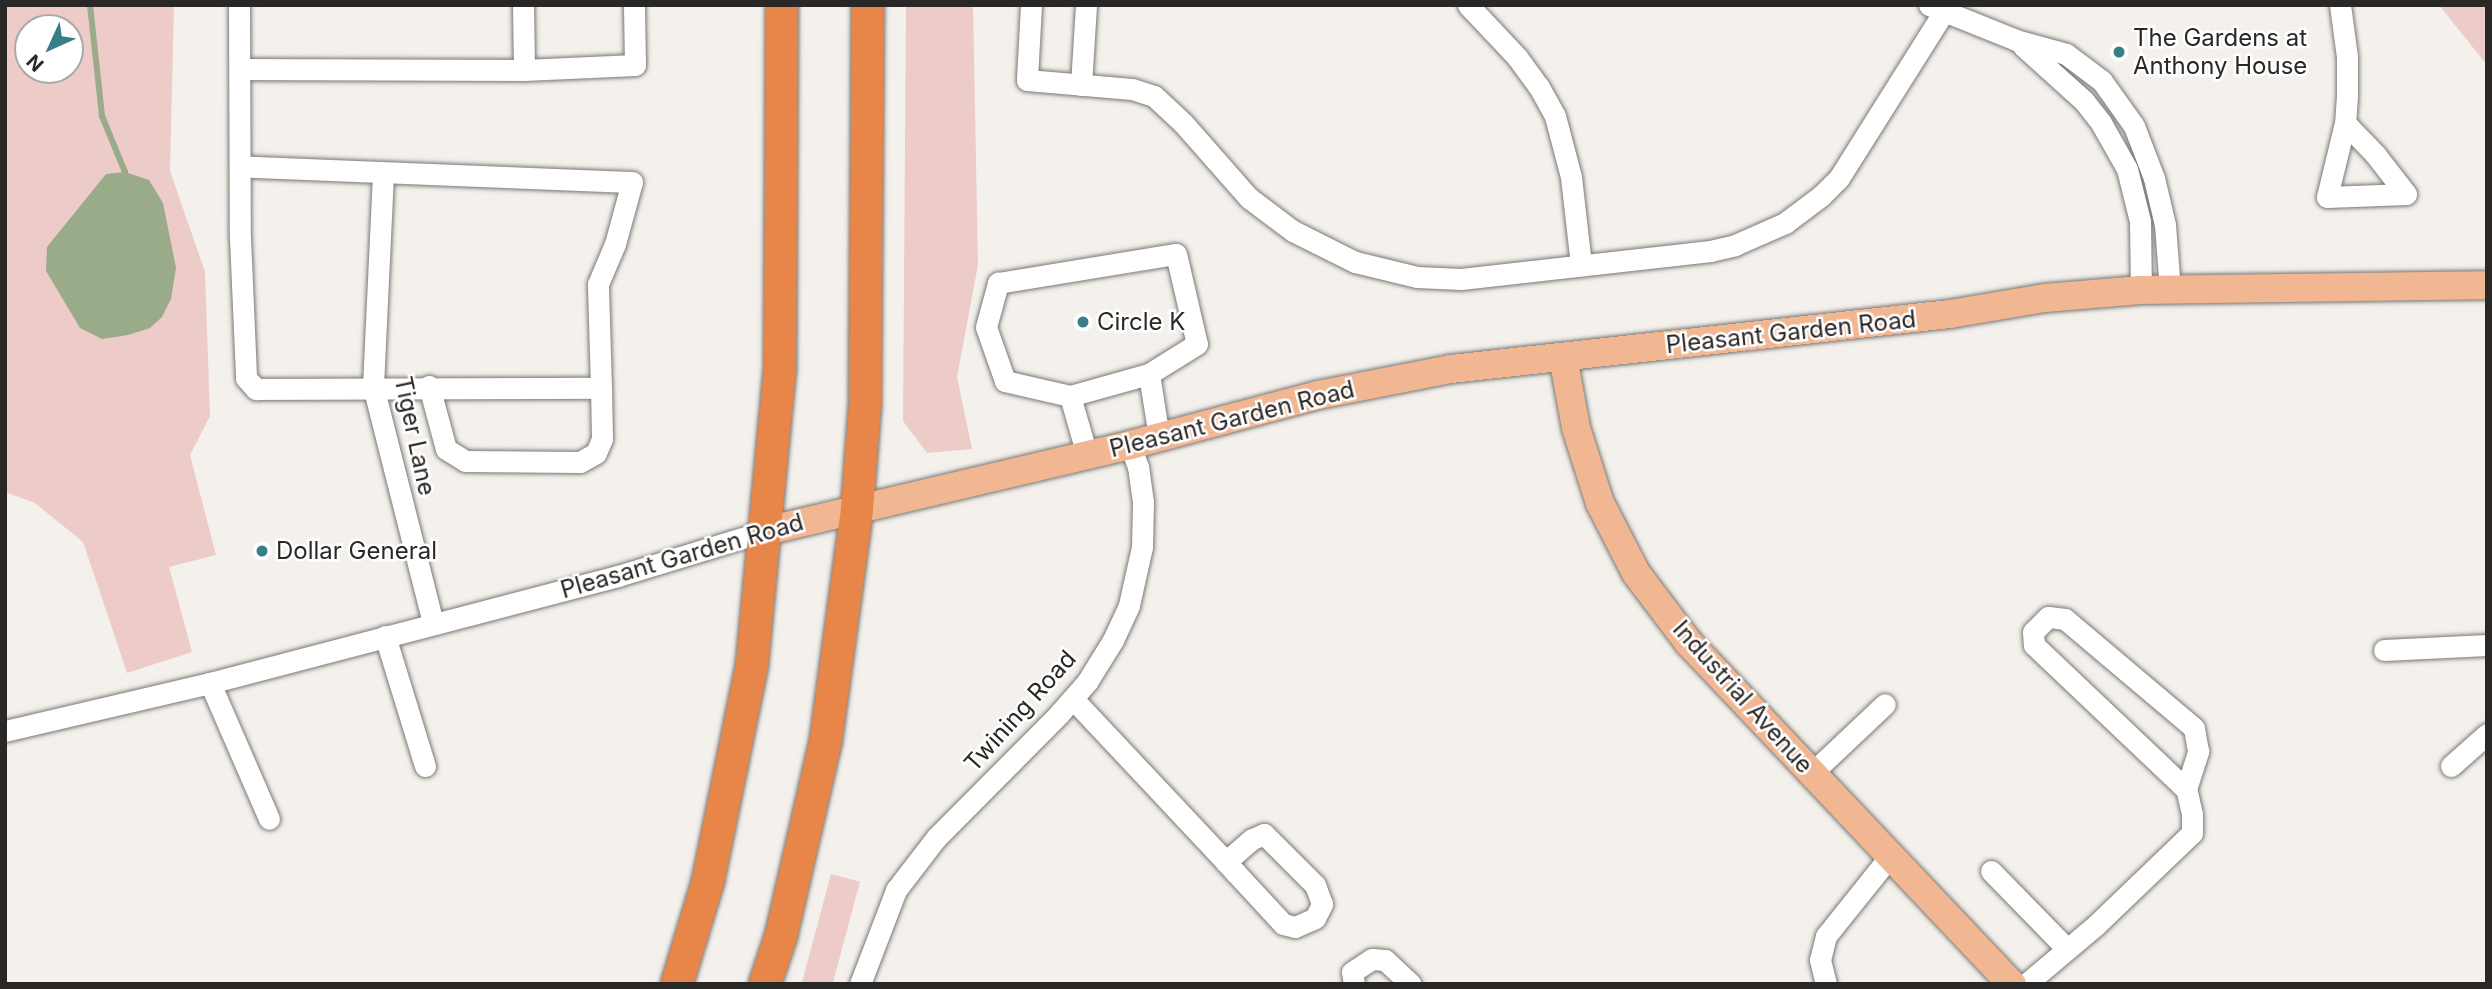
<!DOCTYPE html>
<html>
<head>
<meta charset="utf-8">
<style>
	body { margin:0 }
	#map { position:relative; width:2492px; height:989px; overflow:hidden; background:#f4f1ed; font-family:Inter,sans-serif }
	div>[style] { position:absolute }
	.green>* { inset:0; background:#eccbc8; transform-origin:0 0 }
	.water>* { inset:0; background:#99ab88 }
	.stream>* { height:6px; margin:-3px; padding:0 3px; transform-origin:3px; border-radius:3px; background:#99ab88 }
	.roads { filter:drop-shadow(0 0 2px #7b7874) drop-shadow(0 0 2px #7b7874) }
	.minor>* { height:21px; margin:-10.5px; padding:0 10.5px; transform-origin:10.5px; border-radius:10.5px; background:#fff }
	.major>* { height:28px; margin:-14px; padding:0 14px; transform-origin:14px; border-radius:14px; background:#f1b692 }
	.highway>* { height:32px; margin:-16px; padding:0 16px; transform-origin:16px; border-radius:16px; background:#e88649 }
	.dots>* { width:19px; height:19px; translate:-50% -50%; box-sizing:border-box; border:4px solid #fff; border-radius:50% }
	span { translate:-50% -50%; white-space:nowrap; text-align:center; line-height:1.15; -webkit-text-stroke:5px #fff; paint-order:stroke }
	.poi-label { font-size:24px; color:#292826 }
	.left { translate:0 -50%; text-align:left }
	.street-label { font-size:24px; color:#292826 }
	.frame { position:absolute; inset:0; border:7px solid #292826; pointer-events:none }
	.north { position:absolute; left:14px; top:14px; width:70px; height:70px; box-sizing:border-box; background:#fff; border:2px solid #a9a9a8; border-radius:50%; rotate:225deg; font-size:19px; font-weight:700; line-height:28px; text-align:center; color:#292826 }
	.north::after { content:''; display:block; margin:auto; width:24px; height:32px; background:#377e88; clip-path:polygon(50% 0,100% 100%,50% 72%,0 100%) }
</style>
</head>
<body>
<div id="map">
	<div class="green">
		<i style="clip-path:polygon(evenodd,5px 5px,174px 5px,170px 171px,205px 272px,210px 416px,190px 455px,216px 555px,169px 567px,192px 652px,127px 673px,83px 542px,35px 503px,5px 492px,5px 5px,28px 28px,70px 28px,70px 70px,28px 70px,28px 28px)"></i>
		<i style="clip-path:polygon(906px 5px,973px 5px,978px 265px,957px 377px,972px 449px,927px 453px,903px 421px)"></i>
		<i style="clip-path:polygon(2439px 5px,2487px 5px,2487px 65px)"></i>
		<i style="left:831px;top:874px;width:30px;height:115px;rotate:15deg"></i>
	</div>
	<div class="water">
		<i style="clip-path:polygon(125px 172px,149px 180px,163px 203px,176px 268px,171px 299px,162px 317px,150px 328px,128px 335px,102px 339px,80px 328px,46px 271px,47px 247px,106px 174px)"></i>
	</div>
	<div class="stream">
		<i style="left:90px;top:5px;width:112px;rotate:83.8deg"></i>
		<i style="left:102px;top:116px;width:61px;rotate:67.7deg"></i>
		<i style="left:125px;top:172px;width:6px;rotate:90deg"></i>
	</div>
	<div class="roads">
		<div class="minor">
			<i style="left:239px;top:5px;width:233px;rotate:89.8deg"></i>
			<i style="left:240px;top:238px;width:140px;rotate:87.5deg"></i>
			<i style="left:246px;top:378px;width:15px;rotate:48deg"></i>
			<i style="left:256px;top:389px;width:345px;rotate:-0.2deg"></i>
			<i style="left:601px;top:388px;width:104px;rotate:-91.7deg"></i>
			<i style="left:598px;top:284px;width:43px;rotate:-67deg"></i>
			<i style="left:615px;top:244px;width:64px;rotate:-74.7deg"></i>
			<i style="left:632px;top:182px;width:391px;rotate:-177.7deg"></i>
			<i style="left:523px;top:5px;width:65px;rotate:89.1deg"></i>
			<i style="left:524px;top:70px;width:111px;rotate:-2.6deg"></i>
			<i style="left:635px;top:65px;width:60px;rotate:-91deg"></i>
			<i style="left:1031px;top:5px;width:75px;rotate:93.1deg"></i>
			<i style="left:1027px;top:80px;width:105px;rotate:4.9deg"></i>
			<i style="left:1132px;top:89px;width:23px;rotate:18deg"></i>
			<i style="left:1154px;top:96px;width:40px;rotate:43deg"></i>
			<i style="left:1183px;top:123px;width:100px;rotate:48.7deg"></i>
			<i style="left:1249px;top:198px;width:55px;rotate:36.9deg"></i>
			<i style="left:1293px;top:231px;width:69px;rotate:26.6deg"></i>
			<i style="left:1355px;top:262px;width:64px;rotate:13.6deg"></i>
			<i style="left:1417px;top:277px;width:44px;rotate:2.6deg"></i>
			<i style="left:1461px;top:279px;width:251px;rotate:-6.4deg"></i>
			<i style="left:1710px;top:251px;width:26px;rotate:-13deg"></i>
			<i style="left:1735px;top:245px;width:55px;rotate:-23.7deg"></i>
			<i style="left:1785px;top:223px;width:45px;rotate:-36.9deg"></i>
			<i style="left:1821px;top:196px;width:25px;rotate:-45deg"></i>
			<i style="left:1839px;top:178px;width:197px;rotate:-57.8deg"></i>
			<i style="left:1468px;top:5px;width:71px;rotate:46.7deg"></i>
			<i style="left:1517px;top:57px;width:37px;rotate:54deg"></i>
			<i style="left:1539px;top:87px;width:33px;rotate:61deg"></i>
			<i style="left:1555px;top:116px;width:63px;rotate:75.3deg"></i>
			<i style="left:1571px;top:177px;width:89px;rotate:83.5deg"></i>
			<i style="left:1929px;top:5px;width:94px;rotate:21.9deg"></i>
			<i style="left:2016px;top:40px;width:52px;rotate:15.6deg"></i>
			<i style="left:2066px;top:54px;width:45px;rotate:36.9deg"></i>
			<i style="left:2102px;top:81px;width:55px;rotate:54.6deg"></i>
			<i style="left:2134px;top:126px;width:56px;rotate:69deg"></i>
			<i style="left:2154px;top:178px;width:48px;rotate:76.8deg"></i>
			<i style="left:2165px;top:225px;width:65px;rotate:85.6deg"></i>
			<i style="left:2340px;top:5px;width:52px;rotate:82.3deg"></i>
			<i style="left:2347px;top:57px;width:39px;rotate:90deg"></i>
			<i style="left:2347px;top:96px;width:27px;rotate:94deg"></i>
			<i style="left:2345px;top:123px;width:76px;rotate:103.7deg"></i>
			<i style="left:2327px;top:197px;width:79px;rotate:-2.2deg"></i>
			<i style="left:2406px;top:194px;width:51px;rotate:-127.8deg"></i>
			<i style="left:2375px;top:154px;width:43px;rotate:-134.1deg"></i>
			<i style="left:2023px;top:46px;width:82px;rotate:42deg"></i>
			<i style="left:2084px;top:101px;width:28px;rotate:52deg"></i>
			<i style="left:2101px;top:123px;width:53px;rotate:60.5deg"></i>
			<i style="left:2127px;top:169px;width:54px;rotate:76deg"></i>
			<i style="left:2140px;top:221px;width:69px;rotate:89.2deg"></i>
			<i style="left:240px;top:69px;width:284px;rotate:0.2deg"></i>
			<i style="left:1081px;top:85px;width:80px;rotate:-86.4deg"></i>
			<i style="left:383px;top:174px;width:212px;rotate:92.7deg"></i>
			<i style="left:373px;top:386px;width:244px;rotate:75.8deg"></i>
			<i style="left:429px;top:386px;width:65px;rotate:74.9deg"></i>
			<i style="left:446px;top:449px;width:22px;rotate:32deg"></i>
			<i style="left:465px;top:461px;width:115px;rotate:0.5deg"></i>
			<i style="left:580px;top:462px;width:18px;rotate:-29deg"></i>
			<i style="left:596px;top:453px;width:15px;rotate:-67deg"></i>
			<i style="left:602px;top:439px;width:51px;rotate:-91.1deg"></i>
			<i style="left:1070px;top:396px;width:82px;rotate:-15.6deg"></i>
			<i style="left:1087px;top:455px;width:61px;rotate:-106.1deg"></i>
			<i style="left:1070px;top:396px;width:67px;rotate:-167deg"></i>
			<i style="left:1005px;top:381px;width:57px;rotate:-109.4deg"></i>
			<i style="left:986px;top:327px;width:46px;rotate:-74.7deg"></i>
			<i style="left:998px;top:283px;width:180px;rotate:-9.3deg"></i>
			<i style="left:1176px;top:254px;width:92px;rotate:76.9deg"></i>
			<i style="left:1197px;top:344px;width:57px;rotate:148deg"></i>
			<i style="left:1149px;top:374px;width:64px;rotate:81deg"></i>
			<i style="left:385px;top:636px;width:136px;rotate:72.9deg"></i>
			<i style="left:2384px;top:650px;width:103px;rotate:-2.8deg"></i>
			<i style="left:210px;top:683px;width:148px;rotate:66.5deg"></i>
			<i style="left:1073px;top:699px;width:224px;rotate:46.8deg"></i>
			<i style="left:1226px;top:862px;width:15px;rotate:48deg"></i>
			<i style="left:1236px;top:873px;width:69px;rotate:47.3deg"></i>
			<i style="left:1283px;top:924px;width:12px;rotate:14deg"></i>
			<i style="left:1295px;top:927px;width:22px;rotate:-24deg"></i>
			<i style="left:1315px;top:918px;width:16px;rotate:-63deg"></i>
			<i style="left:1322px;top:904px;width:20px;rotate:-110deg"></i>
			<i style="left:1315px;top:885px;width:72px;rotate:-135deg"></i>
			<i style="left:1264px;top:834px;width:13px;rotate:157deg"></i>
			<i style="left:1252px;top:839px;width:35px;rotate:139deg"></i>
			<i style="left:5px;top:731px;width:211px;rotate:-13.2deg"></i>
			<i style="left:210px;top:683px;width:422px;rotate:-14.7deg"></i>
			<i style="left:618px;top:576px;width:151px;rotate:-17deg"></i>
			<i style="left:2451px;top:766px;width:48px;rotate:-41.6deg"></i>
			<i style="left:1812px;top:773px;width:100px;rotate:-43.4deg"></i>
			<i style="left:1991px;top:871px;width:109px;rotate:45.7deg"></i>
			<i style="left:860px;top:984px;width:101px;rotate:-69deg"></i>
			<i style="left:896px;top:890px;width:66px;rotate:-52.4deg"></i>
			<i style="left:936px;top:838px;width:175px;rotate:-45.2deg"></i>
			<i style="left:1059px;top:714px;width:43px;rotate:-48.8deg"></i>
			<i style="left:1087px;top:682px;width:49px;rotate:-58.2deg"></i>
			<i style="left:1113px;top:640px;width:38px;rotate:-65deg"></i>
			<i style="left:1129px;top:605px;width:59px;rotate:-77.4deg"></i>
			<i style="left:1142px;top:547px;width:45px;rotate:-88.7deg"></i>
			<i style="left:1143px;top:502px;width:35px;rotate:-98deg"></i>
			<i style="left:1138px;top:467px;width:23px;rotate:-110deg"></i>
			<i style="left:1354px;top:984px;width:12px;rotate:-99deg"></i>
			<i style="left:1352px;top:972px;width:24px;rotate:-33deg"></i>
			<i style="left:1372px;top:959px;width:13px;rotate:4deg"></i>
			<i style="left:1385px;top:960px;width:35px;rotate:43deg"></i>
			<i style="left:1826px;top:984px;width:25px;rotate:-104deg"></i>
			<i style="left:1820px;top:960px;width:25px;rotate:-76deg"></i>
			<i style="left:1826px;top:936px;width:102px;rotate:-51.3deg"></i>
			<i style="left:2026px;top:984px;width:92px;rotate:-40.1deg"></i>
			<i style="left:2096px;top:925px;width:133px;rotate:-43.8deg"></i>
			<i style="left:2192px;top:833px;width:19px;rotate:-90deg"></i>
			<i style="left:2192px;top:814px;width:26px;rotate:-103deg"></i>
			<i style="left:2186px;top:789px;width:40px;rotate:-72deg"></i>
			<i style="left:2198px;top:751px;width:23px;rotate:-100deg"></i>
			<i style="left:2194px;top:728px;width:169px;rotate:-139.8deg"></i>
			<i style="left:2065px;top:619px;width:17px;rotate:-173deg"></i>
			<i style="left:2048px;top:617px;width:21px;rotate:135deg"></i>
			<i style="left:2033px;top:632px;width:13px;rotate:86deg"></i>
			<i style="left:2034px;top:645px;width:209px;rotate:43.5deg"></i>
		</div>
		<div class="major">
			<i style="left:1563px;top:357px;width:72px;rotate:79.6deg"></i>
			<i style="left:1576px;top:428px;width:79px;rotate:72.3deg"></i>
			<i style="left:1600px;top:503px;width:79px;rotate:62.8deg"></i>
			<i style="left:1636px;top:573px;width:88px;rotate:52.9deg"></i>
			<i style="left:1689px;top:643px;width:470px;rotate:46.6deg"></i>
			<i style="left:762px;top:532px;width:378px;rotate:-13.3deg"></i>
			<i style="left:1130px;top:445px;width:195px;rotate:-14.9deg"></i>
			<i style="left:1318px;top:395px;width:136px;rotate:-11.1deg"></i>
			<i style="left:1451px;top:369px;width:502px;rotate:-6.29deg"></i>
			<i style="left:1950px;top:314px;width:96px;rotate:-9.6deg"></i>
			<i style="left:2045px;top:298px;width:96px;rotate:-4.8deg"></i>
			<i style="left:2141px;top:290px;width:346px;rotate:-0.8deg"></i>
		</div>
		<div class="highway">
			<i style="left:677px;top:984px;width:108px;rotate:-73.2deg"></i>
			<i style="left:708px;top:881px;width:221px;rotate:-78.5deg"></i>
			<i style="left:752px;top:664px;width:295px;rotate:-84.6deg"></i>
			<i style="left:780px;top:370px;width:365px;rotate:-89.7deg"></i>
			<i style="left:765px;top:984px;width:51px;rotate:-71.6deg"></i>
			<i style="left:781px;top:936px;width:202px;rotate:-77.1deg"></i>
			<i style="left:826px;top:739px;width:232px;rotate:-82.3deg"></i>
			<i style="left:857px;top:509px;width:105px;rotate:-85.6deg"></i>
			<i style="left:865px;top:404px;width:399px;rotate:-89.6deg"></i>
		</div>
	</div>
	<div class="dots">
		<i style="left:2119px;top:52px;background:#377e88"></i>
		<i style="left:1083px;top:322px;background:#377e88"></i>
		<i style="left:262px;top:551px;background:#377e88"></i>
	</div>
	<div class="poi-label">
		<span class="left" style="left:2133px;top:52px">The Gardens at<br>Anthony House</span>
		<span class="left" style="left:1097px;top:322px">Circle K</span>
		<span class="left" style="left:276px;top:551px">Dollar General</span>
	</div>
	<div class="street-label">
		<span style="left:1791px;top:332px;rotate:-6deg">Pleasant Garden Road</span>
		<span style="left:1232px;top:419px;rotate:-14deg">Pleasant Garden Road</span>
		<span style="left:415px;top:436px;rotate:78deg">Tiger Lane</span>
		<span style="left:682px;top:556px;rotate:-16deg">Pleasant Garden Road</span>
		<span style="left:1743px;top:697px;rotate:48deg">Industrial Avenue</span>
		<span style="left:1020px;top:711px;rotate:-48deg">Twining Road</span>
	</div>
	<div class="frame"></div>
	<div class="north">N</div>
</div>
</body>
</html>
